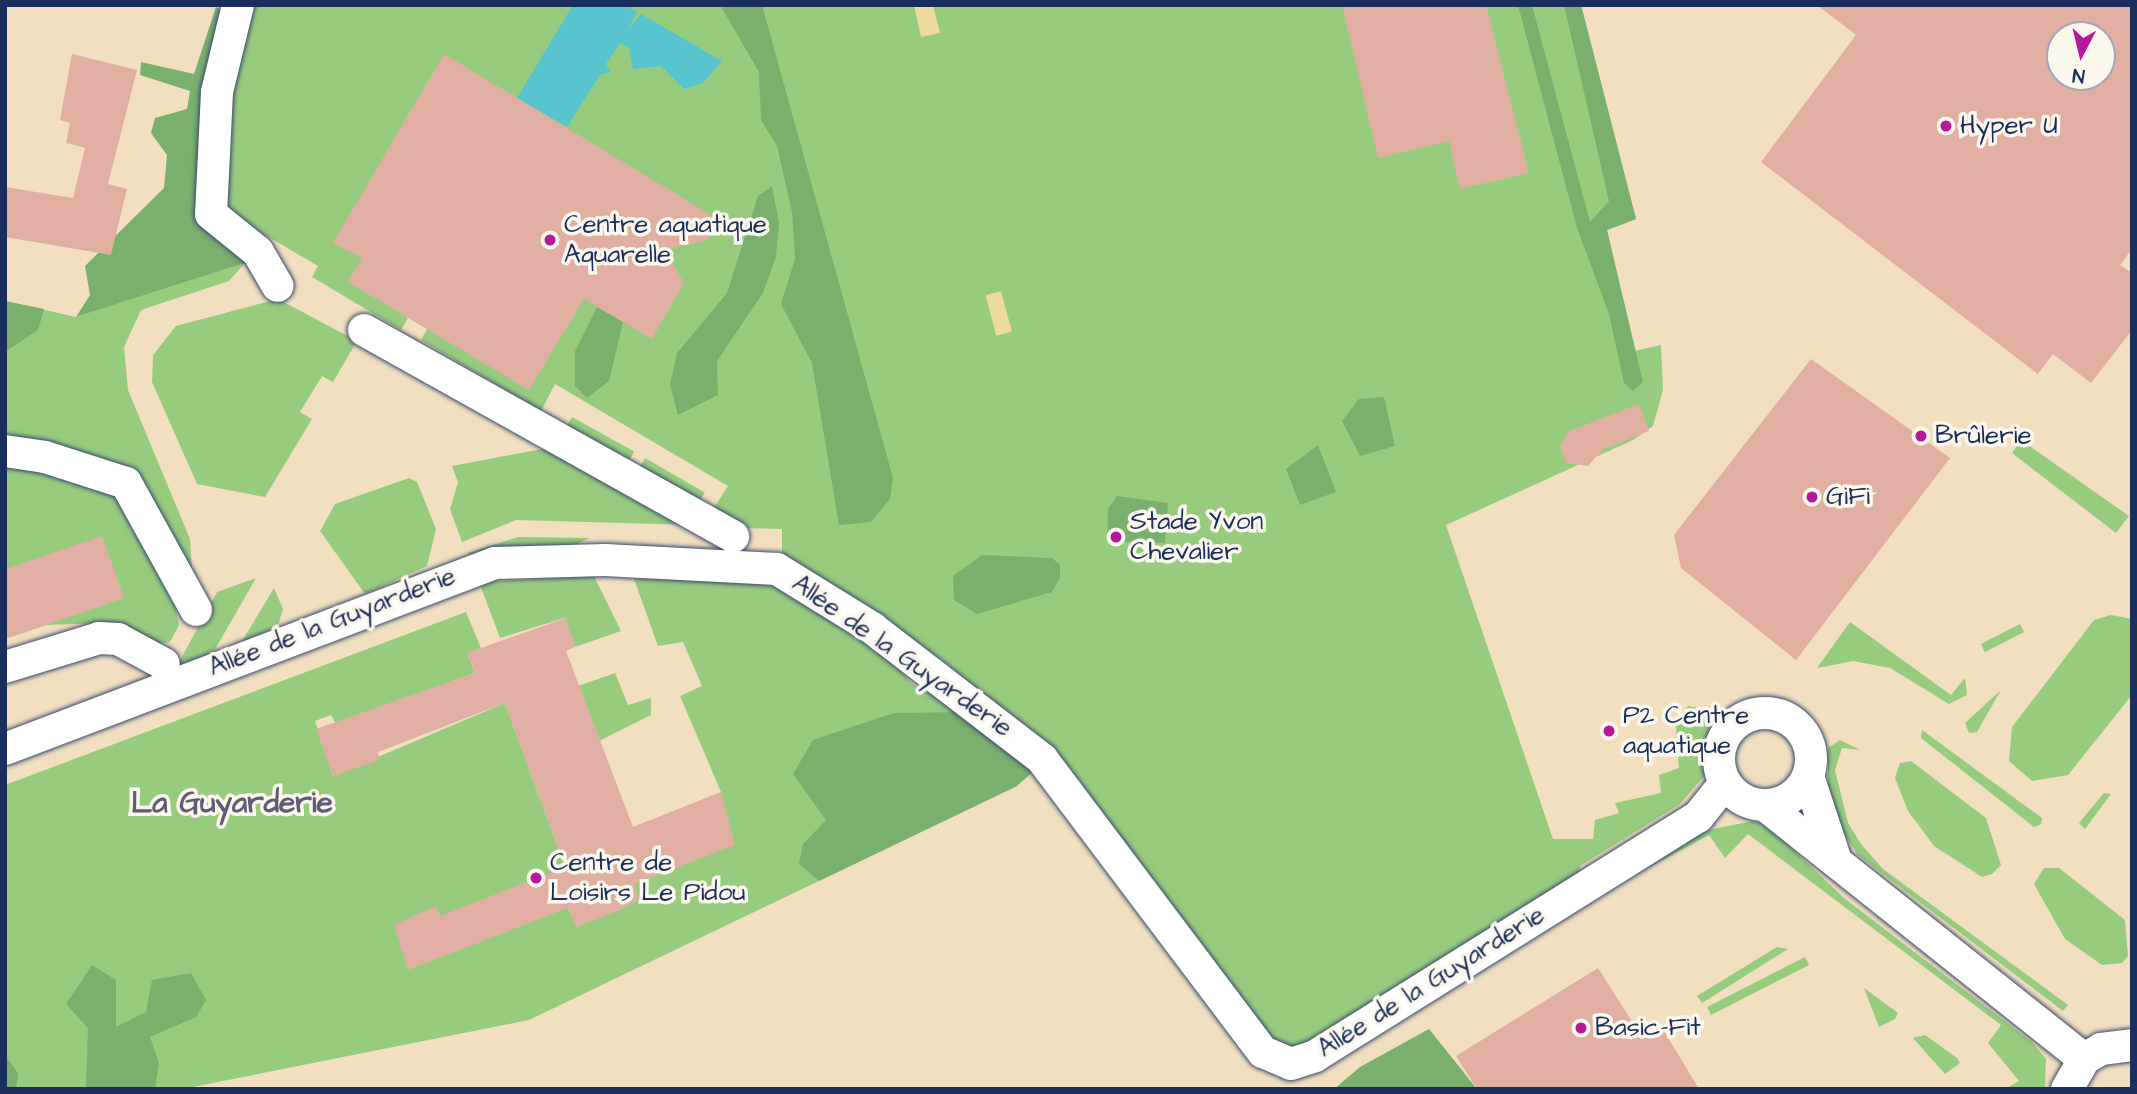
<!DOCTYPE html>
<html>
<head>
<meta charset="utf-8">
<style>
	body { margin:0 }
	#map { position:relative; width:2137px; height:1094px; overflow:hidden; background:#f1dfc0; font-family:"Architects Daughter",sans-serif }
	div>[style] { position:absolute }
	.green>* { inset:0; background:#97cc7e; transform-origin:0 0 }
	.forest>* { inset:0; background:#79b06d }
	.sand>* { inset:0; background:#eeda9e; transform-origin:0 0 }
	.water>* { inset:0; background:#57c4ce }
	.building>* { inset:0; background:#e0afa2 }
	.roads { filter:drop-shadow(0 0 2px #3b496d) drop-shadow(0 0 2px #3b496d) }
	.minor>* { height:32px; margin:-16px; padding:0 16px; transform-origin:16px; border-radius:16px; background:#fff }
	.minor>.ring { margin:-16px; padding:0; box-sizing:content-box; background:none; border:32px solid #fff; border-radius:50% }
	.dots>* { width:19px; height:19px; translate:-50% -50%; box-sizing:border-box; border:4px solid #fbf7ec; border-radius:50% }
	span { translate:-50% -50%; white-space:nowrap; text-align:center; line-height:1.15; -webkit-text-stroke:7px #fbf7ec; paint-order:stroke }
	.poi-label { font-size:26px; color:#1b2f5e }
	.left { translate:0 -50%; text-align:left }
	.street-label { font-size:26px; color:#1b2f5e }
	.quarter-label { font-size:30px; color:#605c76; font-weight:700 }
	.frame { position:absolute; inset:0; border:7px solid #1b2f5e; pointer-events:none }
	.north { position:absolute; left:2046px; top:21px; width:70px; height:70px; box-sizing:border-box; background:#fbf7ec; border:2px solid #a1a7b3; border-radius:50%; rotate:187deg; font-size:19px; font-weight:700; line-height:28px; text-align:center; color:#1b2f5e }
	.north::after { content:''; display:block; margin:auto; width:24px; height:32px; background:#b5179e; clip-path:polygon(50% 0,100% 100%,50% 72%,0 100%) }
</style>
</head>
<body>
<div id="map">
	<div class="green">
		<i style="clip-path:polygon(253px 5px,1581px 5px,1636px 219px,1607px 230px,1634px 351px,1661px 345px,1663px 390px,1653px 426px,1633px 440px,1446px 525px,1553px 839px,1593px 839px,1595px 820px,1619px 813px,1615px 803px,1661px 793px,1659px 775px,1679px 768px,1676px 726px,1688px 706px,1710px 710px,1720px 724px,1705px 775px,1680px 804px,1580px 866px,1578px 881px,1291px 1054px,1268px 1043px,1076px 776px,941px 659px,782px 557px,782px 529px,740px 528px,712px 511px,728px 486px,555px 384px,541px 411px,421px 340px,427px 329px,401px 313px,408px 318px,401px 330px,312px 277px,318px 266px,228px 213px,222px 140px)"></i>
		<i style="clip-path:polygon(245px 263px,229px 281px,141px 310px,124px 347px,128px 390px,190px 539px,192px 573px,129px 478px,97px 456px,5px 443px,5px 301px,76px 317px)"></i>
		<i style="clip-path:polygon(278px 299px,357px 341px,333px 382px,322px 376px,300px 412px,312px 419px,265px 497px,197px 484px,152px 382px,153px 355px,176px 326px)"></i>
		<i style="left:572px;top:417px;width:71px;height:13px;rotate:29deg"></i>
		<i style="clip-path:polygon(2021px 440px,2129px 516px,2116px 533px,2012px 453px)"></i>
		<i style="clip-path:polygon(563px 445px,696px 525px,516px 520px,462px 542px,450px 509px,458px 482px,452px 466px)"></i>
		<i style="left:645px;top:458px;width:69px;height:12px;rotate:30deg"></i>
		<i style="clip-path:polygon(5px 459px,120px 496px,175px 606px,179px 625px,170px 642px,156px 644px,129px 627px,105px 623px,46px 625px,5px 639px)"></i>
		<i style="clip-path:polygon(409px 478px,417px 482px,436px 529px,427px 566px,365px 594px,320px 531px,335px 504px)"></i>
		<i style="clip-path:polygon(518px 537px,590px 538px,555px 554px,470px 561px,468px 553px)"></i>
		<i style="clip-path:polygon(594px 576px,621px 631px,575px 647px,565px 618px,500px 638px,479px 582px)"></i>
		<i style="clip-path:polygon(256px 578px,213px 653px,177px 666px,217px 592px)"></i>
		<i style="clip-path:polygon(634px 579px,782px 579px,879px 645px,912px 684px,997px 729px,1017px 786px,529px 1020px,183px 1089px,5px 1089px,5px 785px,466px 612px,481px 648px,467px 653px,475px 673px,335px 723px,331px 715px,315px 721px,333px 776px,505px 703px,565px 867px,576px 927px,638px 900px,634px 884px,721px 792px,680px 696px,702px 686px,683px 642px,658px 646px)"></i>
		<i style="clip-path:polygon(274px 588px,283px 609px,278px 626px,241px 643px)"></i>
		<i style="clip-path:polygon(2111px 615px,2132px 619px,2132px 695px,2068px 775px,2032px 781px,2009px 761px,2012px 727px,2094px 620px)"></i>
		<i style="clip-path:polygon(1850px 622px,1951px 695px,1965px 678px,1967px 695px,1949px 704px,1890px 668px,1853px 661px,1817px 668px)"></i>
		<i style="left:2020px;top:624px;width:9px;height:44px;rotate:63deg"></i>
		<i style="clip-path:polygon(615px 673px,628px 705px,651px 698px,651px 715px,599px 741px,578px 686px)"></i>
		<i style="clip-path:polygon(2001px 690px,1977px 732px,1969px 733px,1965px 723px)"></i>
		<i style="clip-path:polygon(1922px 730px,2042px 818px,2041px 824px,2034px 827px,1921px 738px)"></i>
		<i style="clip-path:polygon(1840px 740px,1860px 750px,1842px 748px,1835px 770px,1848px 823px,1861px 844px,1883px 869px,2068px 1005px,2063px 1011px,1858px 855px,1838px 825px,1828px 791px,1828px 748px)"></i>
		<i style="clip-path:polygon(1911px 761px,1986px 818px,2001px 865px,1992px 874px,1982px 877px,1934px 846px,1908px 811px,1895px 778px,1900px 763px)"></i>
		<i style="clip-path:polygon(2104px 793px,2111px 794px,2085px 829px,2079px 823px)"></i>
		<i style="clip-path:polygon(1753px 821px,1768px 826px,1844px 898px,2032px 1042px,2046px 1059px,2045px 1089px,2005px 1089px,2019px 1081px,1988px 1043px,2001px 1025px,1748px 834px,1725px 858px,1709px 835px,1620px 883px,1703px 831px)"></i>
		<i style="clip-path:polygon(2044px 868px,2059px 868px,2125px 920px,2128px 956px,2122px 963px,2102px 965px,2065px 939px,2034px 884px)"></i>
		<i style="clip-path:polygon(1777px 947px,1788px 949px,1702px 1003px,1697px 996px)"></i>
		<i style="left:1805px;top:957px;width:9px;height:110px;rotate:63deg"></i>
		<i style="clip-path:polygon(1864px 988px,1898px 1013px,1895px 1019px,1879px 1027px)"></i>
		<i style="clip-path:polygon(1925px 1035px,1957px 1058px,1960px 1063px,1945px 1074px,1913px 1038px)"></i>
	</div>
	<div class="forest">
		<i style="clip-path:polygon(720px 5px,762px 5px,893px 478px,890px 499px,871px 522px,839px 525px,812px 363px,781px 304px,795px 259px,792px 212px,777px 146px,761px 120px,759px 72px)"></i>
		<i style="clip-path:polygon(1518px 5px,1532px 5px,1590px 222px,1609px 201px,1564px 5px,1581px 5px,1636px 219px,1607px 230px,1643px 382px,1633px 391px,1624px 383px,1609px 314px,1577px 228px)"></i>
		<i style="clip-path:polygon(216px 7px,228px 15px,199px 168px,245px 263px,76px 317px,90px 295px,85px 266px,164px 188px,167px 155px,151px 133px,155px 118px,187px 109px,190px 91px,140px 75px,141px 62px,194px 74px)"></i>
		<i style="clip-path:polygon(772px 186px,779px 223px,776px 257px,763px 293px,717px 361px,718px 395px,678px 415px,670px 385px,677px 353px,727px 293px,758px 196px)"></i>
		<i style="clip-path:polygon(5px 301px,44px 309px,38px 330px,5px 352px)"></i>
		<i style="clip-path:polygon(597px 307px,623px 322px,609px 381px,587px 398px,575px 386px,575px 351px)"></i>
		<i style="clip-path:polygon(1384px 397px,1395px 446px,1360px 456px,1342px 421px,1359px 399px)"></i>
		<i style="clip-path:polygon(1318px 445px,1336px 492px,1300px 505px,1286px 469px)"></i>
		<i style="clip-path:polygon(1117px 496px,1168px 503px,1165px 543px,1107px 541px,1108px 509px)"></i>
		<i style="clip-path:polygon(982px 555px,1052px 558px,1060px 565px,1060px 578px,1052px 592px,977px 614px,954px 600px,953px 576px)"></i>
		<i style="clip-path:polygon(964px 712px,1037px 768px,1017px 786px,819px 881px,799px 864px,803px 844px,826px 820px,793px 774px,813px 740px,894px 713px)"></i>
		<i style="clip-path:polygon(92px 965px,116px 980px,116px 1027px,146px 1012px,152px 980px,191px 973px,206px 1000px,196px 1017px,150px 1037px,159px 1063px,155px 1089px,86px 1089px,88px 1028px,66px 1004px)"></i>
		<i style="clip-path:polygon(1429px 1029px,1477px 1089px,1334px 1089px,1360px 1067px)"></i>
		<i style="clip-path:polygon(5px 1055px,18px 1073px,16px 1089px,5px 1089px)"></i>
	</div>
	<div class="sand">
		<i style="clip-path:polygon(914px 5px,933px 5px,940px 33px,921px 37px)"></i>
		<i style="left:1001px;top:291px;width:42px;height:16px;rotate:75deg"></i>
	</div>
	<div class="water">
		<i style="clip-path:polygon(573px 5px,626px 5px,637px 12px,628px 29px,641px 14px,722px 61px,703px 83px,684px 89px,661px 66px,633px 69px,629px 48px,620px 43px,606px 64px,611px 72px,600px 75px,567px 127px,517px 98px)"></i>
	</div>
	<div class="building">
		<i style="clip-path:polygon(1342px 5px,1486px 5px,1529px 173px,1460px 189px,1449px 141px,1378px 158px)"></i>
		<i style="clip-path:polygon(evenodd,1817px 5px,2132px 5px,2132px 249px,2120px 265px,2132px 273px,2132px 330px,2091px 383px,2053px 354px,2038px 374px,1761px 162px,1856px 35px,1817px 5px,2060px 35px,2102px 35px,2102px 77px,2060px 77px,2060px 35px)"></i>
		<i style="clip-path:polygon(72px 54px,137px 70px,108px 184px,127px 189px,111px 255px,5px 237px,5px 187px,73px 198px,85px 148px,66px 143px,70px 123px,60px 120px)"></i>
		<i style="clip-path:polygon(444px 54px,711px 215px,715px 227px,707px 240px,665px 250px,684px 283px,652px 339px,584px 299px,529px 390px,348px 282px,362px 258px,333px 243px)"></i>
		<i style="clip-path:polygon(1811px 359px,1950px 458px,1796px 660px,1681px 568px,1674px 535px)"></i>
		<i style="clip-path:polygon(1639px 404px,1649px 431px,1602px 450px,1588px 466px,1566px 463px,1560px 446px,1569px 431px)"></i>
		<i style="clip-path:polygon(102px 536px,124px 598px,5px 639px,5px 569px)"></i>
		<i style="clip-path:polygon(566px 618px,575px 647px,566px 651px,633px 827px,721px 792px,735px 845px,634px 884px,639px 900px,613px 913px,576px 927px,568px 908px,408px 970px,394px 925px,436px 906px,440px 916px,565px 867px,505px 703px,378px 752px,380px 760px,333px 776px,316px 729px,475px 673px,467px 653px)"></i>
		<i style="clip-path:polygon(1598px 968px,1631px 1020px,1661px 1026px,1699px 1089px,1477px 1089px,1456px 1056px)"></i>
	</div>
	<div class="roads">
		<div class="minor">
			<i style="left:238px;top:5px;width:89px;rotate:103.6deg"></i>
			<i style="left:217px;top:92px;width:122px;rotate:92.8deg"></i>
			<i style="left:211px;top:214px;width:60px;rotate:39deg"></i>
			<i style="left:258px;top:252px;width:39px;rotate:60deg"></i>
			<i style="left:364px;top:330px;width:423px;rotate:29.2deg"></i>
			<i style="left:5px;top:451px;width:40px;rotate:8.5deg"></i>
			<i style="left:45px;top:457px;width:85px;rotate:17.8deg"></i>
			<i style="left:126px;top:483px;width:145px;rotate:61.1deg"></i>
			<i style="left:5px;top:667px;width:98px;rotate:-17.1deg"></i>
			<i style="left:99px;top:638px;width:19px;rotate:3deg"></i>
			<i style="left:118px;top:639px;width:52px;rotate:28.5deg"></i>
			<i class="ring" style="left:1719px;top:713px;width:60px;height:60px"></i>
			<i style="left:5px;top:749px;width:524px;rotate:-20.79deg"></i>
			<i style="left:495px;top:563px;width:110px;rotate:-1.6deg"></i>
			<i style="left:605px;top:560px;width:172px;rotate:3deg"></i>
			<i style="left:777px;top:569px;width:112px;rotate:31.8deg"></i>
			<i style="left:872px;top:628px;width:215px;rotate:37.6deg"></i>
			<i style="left:1042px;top:759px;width:367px;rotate:53deg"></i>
			<i style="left:1263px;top:1052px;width:30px;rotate:23deg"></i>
			<i style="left:1291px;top:1064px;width:25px;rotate:-18deg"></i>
			<i style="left:1315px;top:1056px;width:451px;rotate:-32deg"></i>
			<i style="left:1698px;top:817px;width:43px;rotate:-51.5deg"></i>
			<i style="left:1808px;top:776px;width:89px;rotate:71.8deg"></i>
			<i style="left:1766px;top:806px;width:406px;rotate:38.5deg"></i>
			<i style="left:2067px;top:1089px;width:34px;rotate:-60deg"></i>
			<i style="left:2084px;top:1059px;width:20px;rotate:-30deg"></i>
			<i style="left:2101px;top:1049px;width:31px;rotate:-7deg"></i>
		</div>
	</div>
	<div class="dots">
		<i style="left:1946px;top:126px;background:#b5179e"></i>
		<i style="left:550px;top:240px;background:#b5179e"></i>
		<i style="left:1921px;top:436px;background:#b5179e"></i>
		<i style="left:1812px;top:497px;background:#b5179e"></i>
		<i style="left:1116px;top:537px;background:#b5179e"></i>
		<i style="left:1609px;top:731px;background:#b5179e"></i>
		<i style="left:536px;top:878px;background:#b5179e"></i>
		<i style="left:1581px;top:1028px;background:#b5179e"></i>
	</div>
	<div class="poi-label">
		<span class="left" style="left:1960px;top:126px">Hyper U</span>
		<span class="left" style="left:564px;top:240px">Centre aquatique<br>Aquarelle</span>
		<span class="left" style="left:1935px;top:436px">Brûlerie</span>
		<span class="left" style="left:1826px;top:497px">GiFi</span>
		<span class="left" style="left:1130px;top:537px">Stade Yvon<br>Chevalier</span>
		<span class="left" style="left:1623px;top:731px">P2 Centre<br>aquatique</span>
		<span class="left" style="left:550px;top:878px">Centre de<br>Loisirs Le Pidou</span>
		<span class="left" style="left:1595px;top:1028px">Basic-Fit</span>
	</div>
	<div class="street-label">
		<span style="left:332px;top:622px;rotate:-21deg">Allée de la Guyarderie</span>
		<span style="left:902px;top:656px;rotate:35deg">Allée de la Guyarderie</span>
		<span style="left:1431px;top:982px;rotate:-32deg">Allée de la Guyarderie</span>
	</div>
	<div class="quarter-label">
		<span style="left:232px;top:803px">La Guyarderie</span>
	</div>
	<div class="frame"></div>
	<div class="north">N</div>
</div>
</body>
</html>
